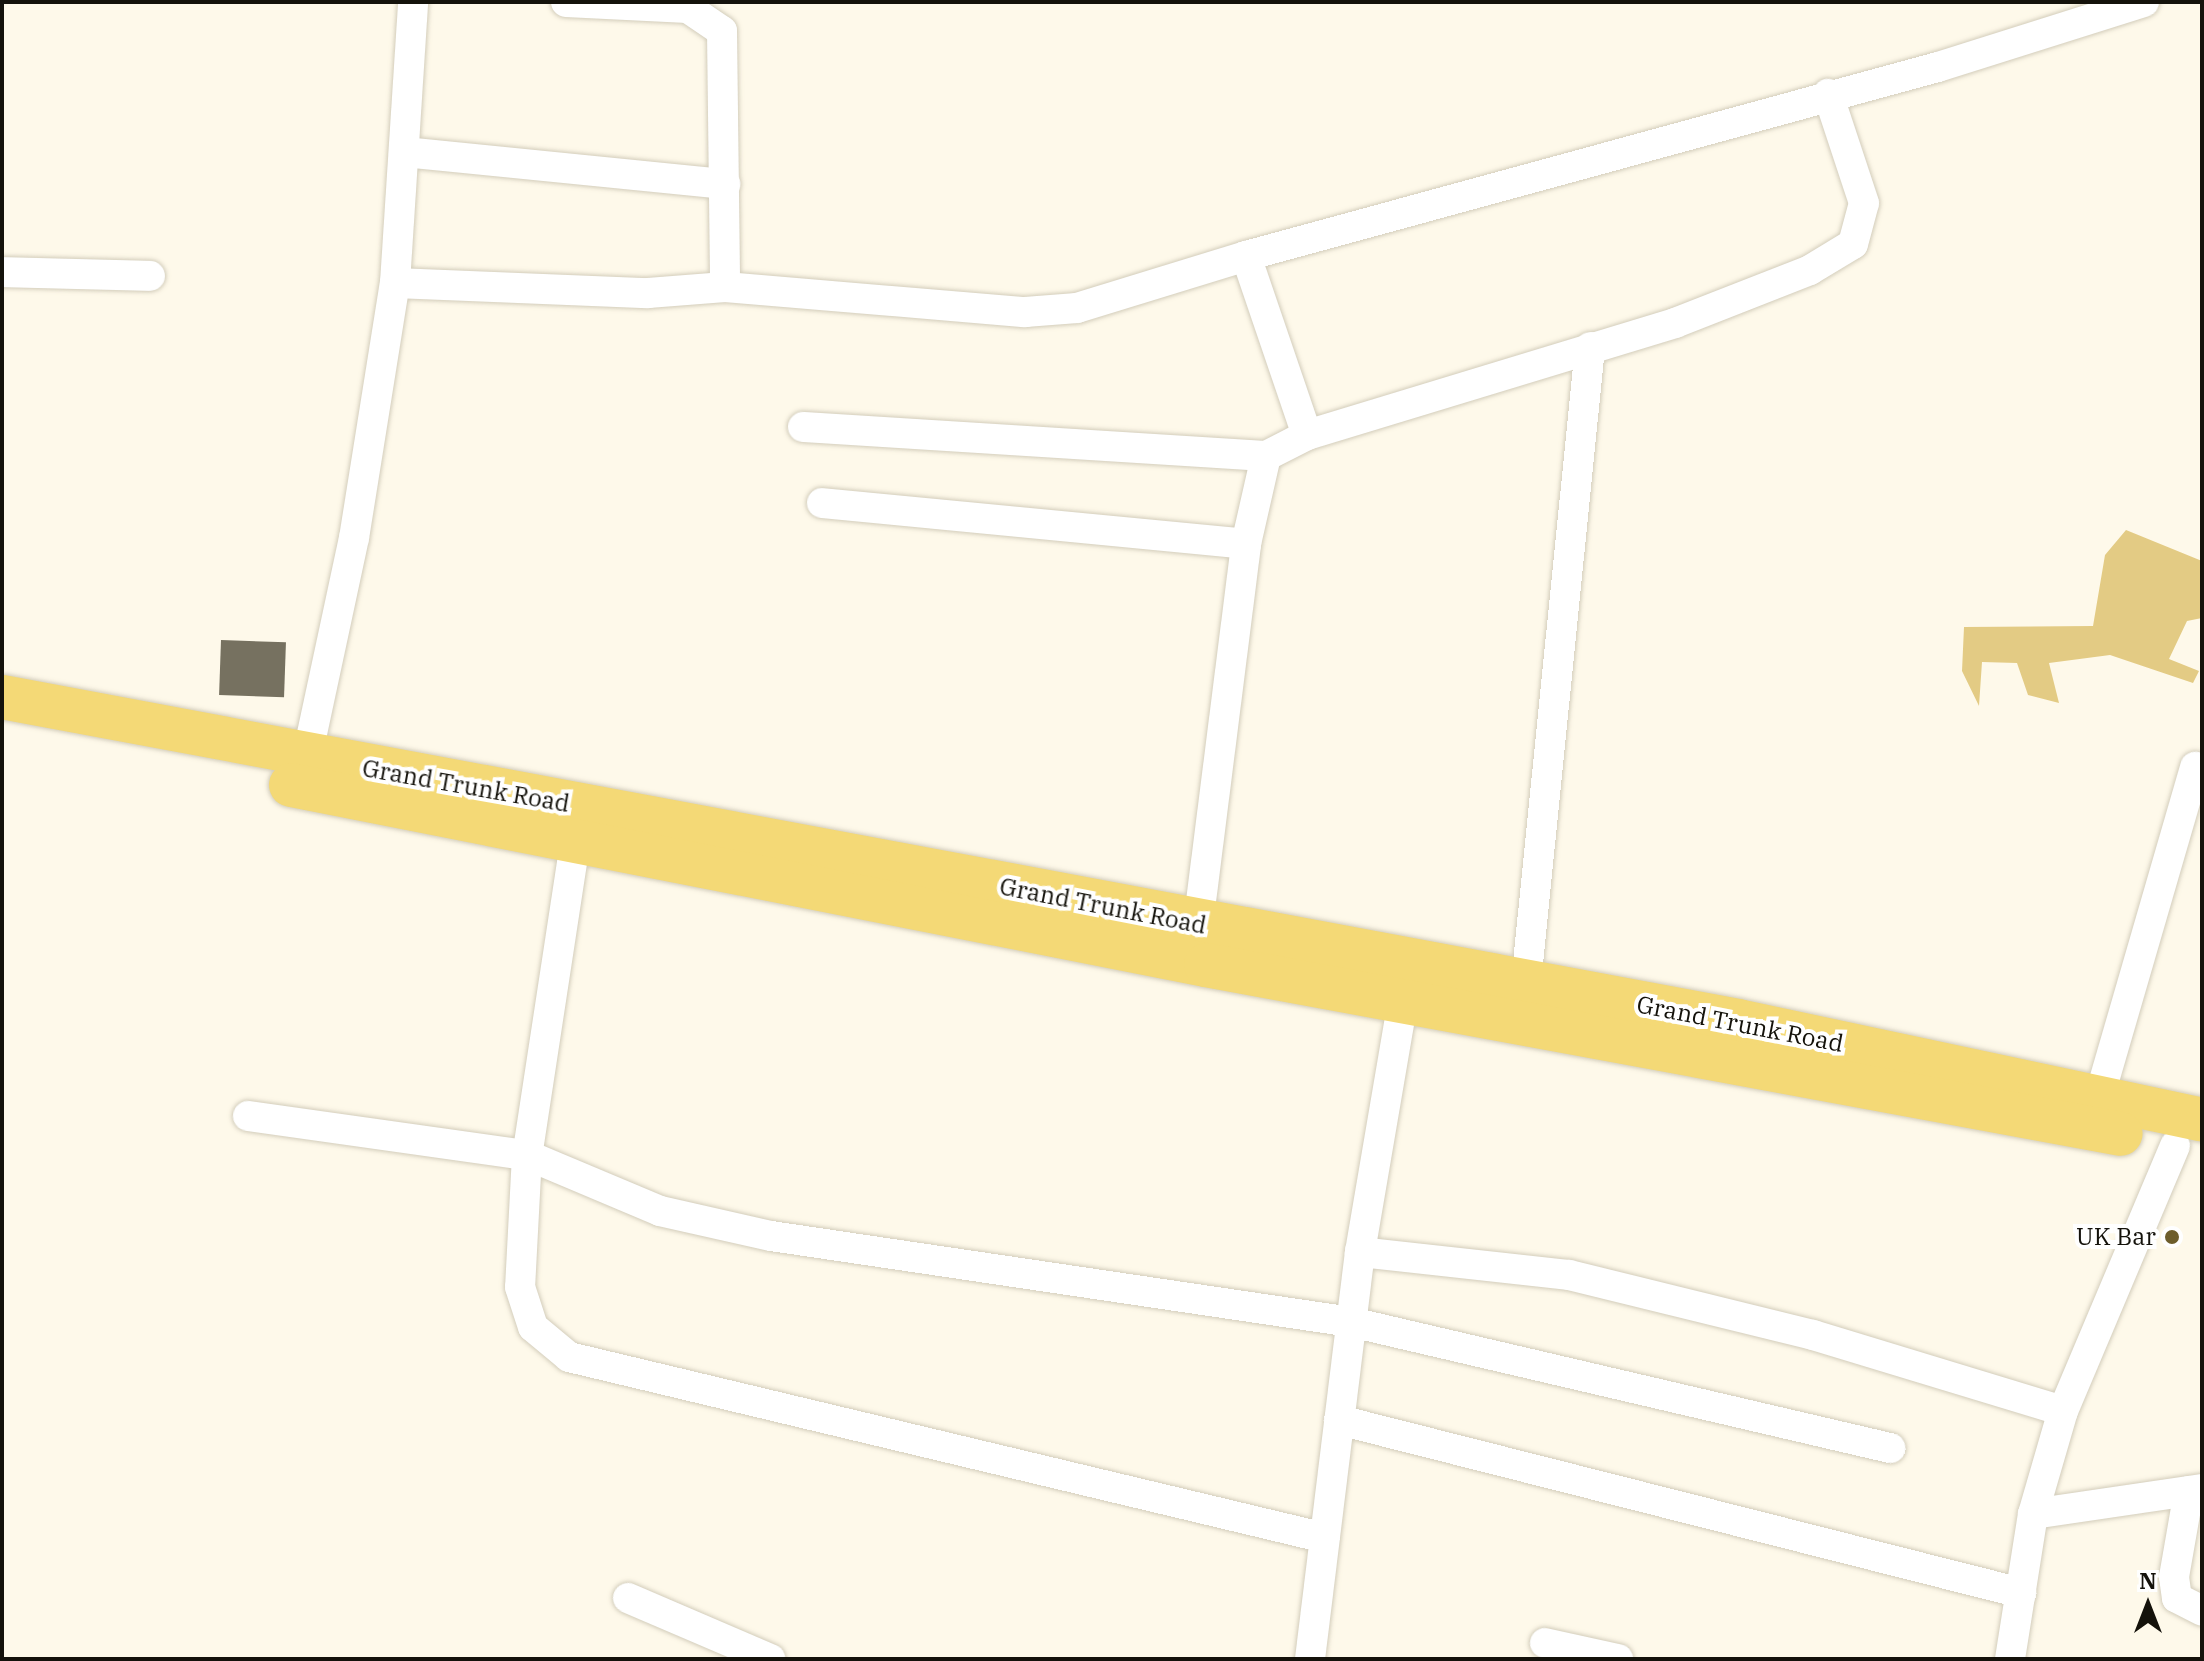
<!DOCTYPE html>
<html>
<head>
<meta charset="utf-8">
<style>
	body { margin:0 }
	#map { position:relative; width:2204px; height:1661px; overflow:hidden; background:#fef9ea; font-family:"IBM Plex Serif",serif }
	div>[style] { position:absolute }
	.water>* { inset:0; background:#e3cb84 }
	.building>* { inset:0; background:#767160; transform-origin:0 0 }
	.roads { filter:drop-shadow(0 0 2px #d3cdbb) drop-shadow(0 0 2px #d3cdbb) }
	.street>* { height:30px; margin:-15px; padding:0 15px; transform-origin:15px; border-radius:15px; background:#fff }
	.primary>* { height:44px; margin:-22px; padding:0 22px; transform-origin:22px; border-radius:22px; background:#f4d976 }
	.dots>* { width:22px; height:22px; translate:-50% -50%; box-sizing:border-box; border:4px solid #fff; border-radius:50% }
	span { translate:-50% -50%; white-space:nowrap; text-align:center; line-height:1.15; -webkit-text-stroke:8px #fff; paint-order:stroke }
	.street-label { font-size:24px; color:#14120b }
	.poi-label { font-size:24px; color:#14120b }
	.right { translate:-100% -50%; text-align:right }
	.frame { position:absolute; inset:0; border:4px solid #14120b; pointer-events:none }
	.north { position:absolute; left:2108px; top:1565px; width:80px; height:80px; -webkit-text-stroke:6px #fff; paint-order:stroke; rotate:0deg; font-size:22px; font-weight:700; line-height:32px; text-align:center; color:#14120b }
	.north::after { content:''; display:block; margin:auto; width:28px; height:36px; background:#14120b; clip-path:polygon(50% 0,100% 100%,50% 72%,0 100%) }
</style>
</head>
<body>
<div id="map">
	<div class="water">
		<i style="clip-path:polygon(2126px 530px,2202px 561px,2202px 618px,2187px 621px,2169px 659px,2199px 671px,2193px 683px,2110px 655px,2049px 663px,2059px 703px,2028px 695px,2017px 663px,1982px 662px,1979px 706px,1962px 671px,1964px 627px,2093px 626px,2105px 555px)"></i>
	</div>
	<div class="building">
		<i style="left:221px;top:640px;width:65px;height:55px;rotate:2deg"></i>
	</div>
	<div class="roads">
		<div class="street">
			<i style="left:566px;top:2px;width:122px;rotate:2.8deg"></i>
			<i style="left:688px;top:8px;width:41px;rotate:34.1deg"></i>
			<i style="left:722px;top:31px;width:256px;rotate:89.3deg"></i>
			<i style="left:404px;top:152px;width:323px;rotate:5.7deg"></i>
			<i style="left:1246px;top:256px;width:189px;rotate:71.2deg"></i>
			<i style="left:2px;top:272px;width:148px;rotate:1.5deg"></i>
			<i style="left:395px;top:283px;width:253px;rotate:2.3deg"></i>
			<i style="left:648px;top:293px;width:77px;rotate:-4.5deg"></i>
			<i style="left:725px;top:287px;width:301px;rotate:4.8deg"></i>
			<i style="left:1025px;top:312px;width:52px;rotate:-4.4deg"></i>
			<i style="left:1077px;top:308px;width:177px;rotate:-17.1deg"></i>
			<i style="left:1246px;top:256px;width:717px;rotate:-15.28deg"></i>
			<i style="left:1938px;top:67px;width:216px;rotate:-17.5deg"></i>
			<i style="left:803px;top:427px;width:464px;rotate:3.6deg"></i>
			<i style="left:822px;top:503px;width:426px;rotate:5.5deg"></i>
			<i style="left:307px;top:757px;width:224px;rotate:-77.9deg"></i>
			<i style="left:354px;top:538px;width:258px;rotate:-80.9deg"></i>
			<i style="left:395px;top:283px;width:282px;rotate:-86.3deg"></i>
			<i style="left:575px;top:843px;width:316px;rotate:98.7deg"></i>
			<i style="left:527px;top:1155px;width:132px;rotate:93deg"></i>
			<i style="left:520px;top:1287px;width:42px;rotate:72deg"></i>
			<i style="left:533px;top:1327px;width:47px;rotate:39.8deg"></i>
			<i style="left:569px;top:1357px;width:777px;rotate:13.46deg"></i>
			<i style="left:1198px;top:925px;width:384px;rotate:-82.8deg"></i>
			<i style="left:1246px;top:544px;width:90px;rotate:-77.2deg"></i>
			<i style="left:1266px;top:456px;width:46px;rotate:-27.1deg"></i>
			<i style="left:1307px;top:435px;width:385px;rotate:-16.9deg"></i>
			<i style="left:1675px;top:323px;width:145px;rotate:-21.4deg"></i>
			<i style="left:1810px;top:270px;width:50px;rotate:-31.2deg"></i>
			<i style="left:1853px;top:244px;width:42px;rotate:-75deg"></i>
			<i style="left:1864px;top:203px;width:115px;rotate:-108.3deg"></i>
			<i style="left:1526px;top:983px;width:639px;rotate:-84.25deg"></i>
			<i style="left:2099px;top:1098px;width:345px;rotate:-73.8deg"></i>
			<i style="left:248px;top:1116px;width:282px;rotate:8deg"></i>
			<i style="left:527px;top:1155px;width:144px;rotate:22.8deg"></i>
			<i style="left:660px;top:1211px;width:114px;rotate:12.7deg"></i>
			<i style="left:771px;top:1236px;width:586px;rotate:8.43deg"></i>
			<i style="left:1351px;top:1322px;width:554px;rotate:13.16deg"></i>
			<i style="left:1360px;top:1252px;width:210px;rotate:6.3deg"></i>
			<i style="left:1569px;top:1275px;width:251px;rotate:13.8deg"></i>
			<i style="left:1813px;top:1335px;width:261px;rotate:16.9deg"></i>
			<i style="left:1339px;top:1420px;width:704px;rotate:14.23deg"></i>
			<i style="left:2189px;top:1491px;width:87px;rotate:99.9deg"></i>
			<i style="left:2174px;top:1577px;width:21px;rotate:82deg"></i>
			<i style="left:2177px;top:1598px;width:28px;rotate:27deg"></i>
			<i style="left:2033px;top:1514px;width:171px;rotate:-8.4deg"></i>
			<i style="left:628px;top:1598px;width:155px;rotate:23.2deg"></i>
			<i style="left:1545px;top:1643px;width:75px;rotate:12.4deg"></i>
			<i style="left:1310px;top:1659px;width:410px;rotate:-83deg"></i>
			<i style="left:1360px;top:1252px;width:255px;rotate:-80.3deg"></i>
			<i style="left:2010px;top:1659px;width:147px;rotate:-81deg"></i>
			<i style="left:2033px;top:1514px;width:107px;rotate:-73.8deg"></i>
			<i style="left:2063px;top:1411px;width:288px;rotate:-67.1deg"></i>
		</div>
		<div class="primary">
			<i style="left:2px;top:697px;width:1766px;rotate:10.57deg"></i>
			<i style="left:1738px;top:1021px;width:474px;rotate:12deg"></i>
			<i style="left:291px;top:785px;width:933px;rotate:11.13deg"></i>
			<i style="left:1206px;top:965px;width:930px;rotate:10.46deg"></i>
		</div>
	</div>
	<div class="dots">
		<i style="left:2172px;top:1237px;background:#6d5d2b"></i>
	</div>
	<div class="street-label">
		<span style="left:466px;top:786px;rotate:10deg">Grand Trunk Road</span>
		<span style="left:1103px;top:906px;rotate:11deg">Grand Trunk Road</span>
		<span style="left:1740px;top:1024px;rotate:11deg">Grand Trunk Road</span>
	</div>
	<div class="poi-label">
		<span class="right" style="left:2156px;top:1237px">UK Bar</span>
	</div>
	<div class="frame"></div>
	<div class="north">N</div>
</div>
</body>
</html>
